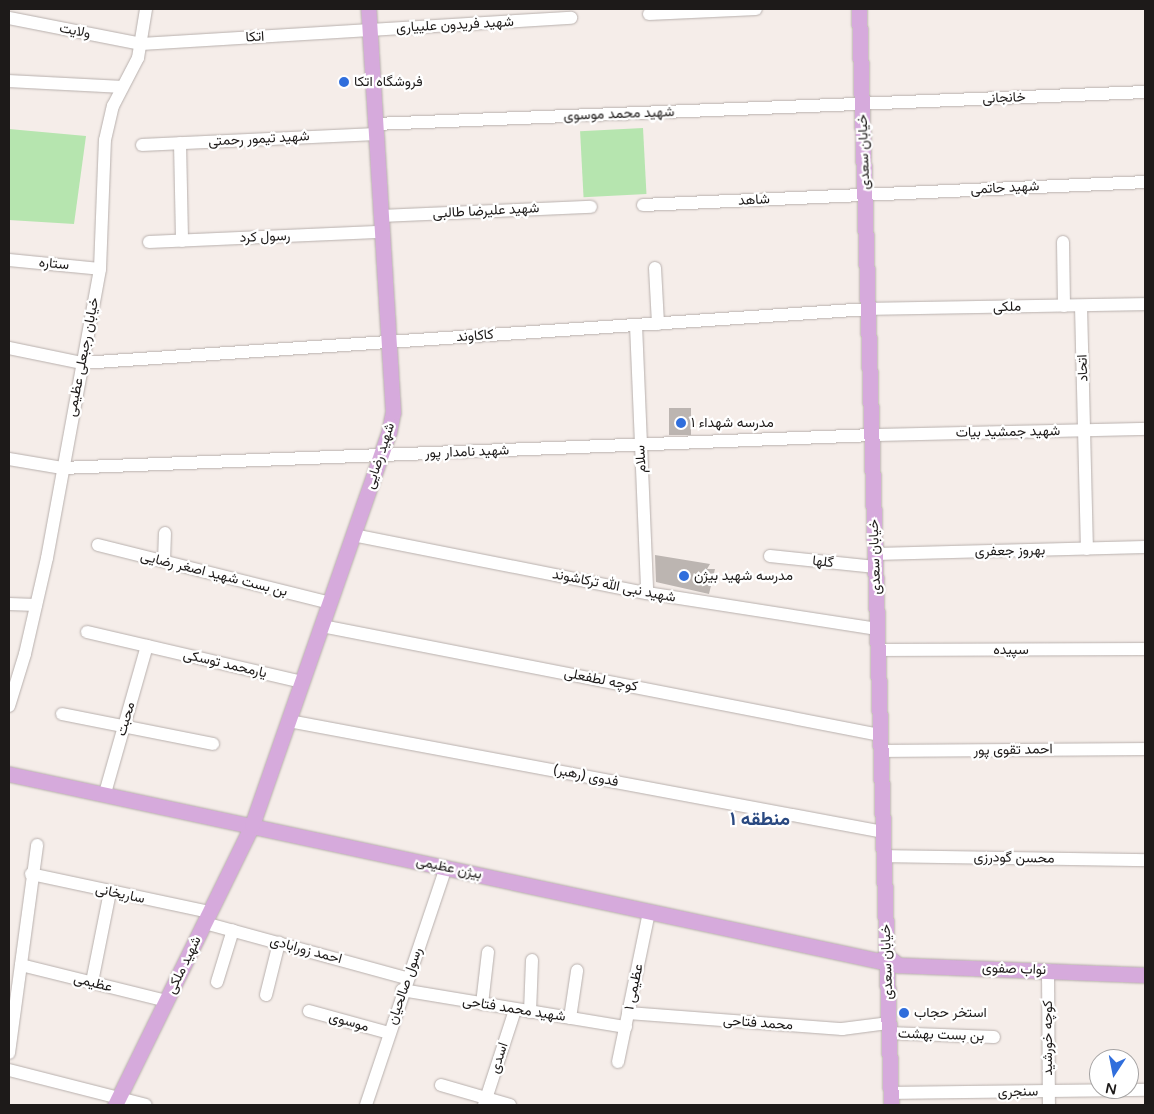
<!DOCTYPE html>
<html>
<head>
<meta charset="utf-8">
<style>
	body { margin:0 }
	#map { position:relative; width:1154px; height:1114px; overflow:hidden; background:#f5ede9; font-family:"Varela Round",Vazirmatn,sans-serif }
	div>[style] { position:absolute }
	.green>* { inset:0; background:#b6e5af; transform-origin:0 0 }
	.building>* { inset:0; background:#bcb5b1; transform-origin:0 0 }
	.roads { filter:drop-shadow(0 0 1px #b8b0ad) drop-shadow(0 0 1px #b8b0ad) }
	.minor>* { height:12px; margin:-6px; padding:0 6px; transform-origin:6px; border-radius:6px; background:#fff }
	.major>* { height:15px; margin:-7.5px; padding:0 7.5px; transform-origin:7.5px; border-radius:7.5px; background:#d6aadc }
	.dots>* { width:14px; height:14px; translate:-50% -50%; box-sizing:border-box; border:2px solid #fff; border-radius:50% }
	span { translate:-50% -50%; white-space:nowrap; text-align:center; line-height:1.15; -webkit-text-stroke:4.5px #fff; paint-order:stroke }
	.street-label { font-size:14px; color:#1d1a19 }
	.poi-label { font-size:14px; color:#1d1a19 }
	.left { translate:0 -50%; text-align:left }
	.district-label { font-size:19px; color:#2a4981; font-weight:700 }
	.frame { position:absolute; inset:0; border:10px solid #1d1a19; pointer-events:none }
	.north { position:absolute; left:1089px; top:1049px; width:50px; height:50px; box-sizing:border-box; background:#fff; border:1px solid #a5a3a3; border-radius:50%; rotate:191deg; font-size:14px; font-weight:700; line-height:20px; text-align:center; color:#1d1a19 }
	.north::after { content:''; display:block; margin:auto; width:18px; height:22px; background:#306edc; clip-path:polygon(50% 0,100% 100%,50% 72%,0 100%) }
</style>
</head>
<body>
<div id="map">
	<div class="green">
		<i style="left:643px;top:128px;width:66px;height:63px;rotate:87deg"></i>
		<i style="clip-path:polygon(9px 129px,86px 136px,74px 224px,9px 220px)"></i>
	</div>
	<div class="building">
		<i style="left:669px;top:408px;width:22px;height:27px"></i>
		<i style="clip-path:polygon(655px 555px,710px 564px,707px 569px,715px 569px,709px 594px,656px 582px)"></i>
	</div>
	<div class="roads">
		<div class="minor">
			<i style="left:649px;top:14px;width:107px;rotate:-2.7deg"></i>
			<i style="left:9px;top:18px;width:135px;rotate:11.1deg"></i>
			<i style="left:141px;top:44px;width:431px;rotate:-3.5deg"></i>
			<i style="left:9px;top:81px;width:113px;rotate:3deg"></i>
			<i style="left:375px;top:124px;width:771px;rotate:-2.38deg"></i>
			<i style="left:180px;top:143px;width:98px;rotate:88.8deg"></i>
			<i style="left:142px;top:145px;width:234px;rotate:-2.7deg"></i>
			<i style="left:643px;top:205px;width:503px;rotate:-2.62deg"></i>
			<i style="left:381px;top:216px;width:210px;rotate:-2.5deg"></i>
			<i style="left:149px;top:242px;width:233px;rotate:-2.5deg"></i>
			<i style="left:1063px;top:242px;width:64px;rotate:89.1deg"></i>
			<i style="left:9px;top:260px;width:91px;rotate:5.6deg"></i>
			<i style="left:655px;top:268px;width:56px;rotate:86.9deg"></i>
			<i style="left:1081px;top:306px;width:243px;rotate:88.6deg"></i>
			<i style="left:636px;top:325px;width:268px;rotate:87.6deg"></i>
			<i style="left:9px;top:348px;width:75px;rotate:11.6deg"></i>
			<i style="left:82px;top:363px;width:788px;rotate:-3.93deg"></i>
			<i style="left:868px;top:309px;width:277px;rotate:-1deg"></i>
			<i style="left:9px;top:459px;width:54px;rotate:9.6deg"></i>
			<i style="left:62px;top:468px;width:811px;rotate:-2.33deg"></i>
			<i style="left:872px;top:435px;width:273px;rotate:-1.3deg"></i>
			<i style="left:353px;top:535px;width:300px;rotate:11.2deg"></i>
			<i style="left:647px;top:593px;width:233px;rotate:8.9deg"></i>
			<i style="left:98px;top:545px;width:239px;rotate:14deg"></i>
			<i style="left:875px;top:554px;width:270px;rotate:-1.5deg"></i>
			<i style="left:770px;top:556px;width:106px;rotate:6deg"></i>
			<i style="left:164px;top:561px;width:28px;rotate:-88deg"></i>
			<i style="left:9px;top:604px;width:27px;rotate:2deg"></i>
			<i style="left:322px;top:626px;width:569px;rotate:11.05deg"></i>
			<i style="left:87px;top:632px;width:221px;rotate:13.1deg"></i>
			<i style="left:878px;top:650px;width:267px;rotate:-0.2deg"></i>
			<i style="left:9px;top:706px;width:54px;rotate:-72.9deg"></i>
			<i style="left:25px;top:654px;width:98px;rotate:-77.1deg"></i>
			<i style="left:47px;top:558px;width:294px;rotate:-79.6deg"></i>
			<i style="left:100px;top:269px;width:129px;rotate:-87.8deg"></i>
			<i style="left:105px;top:140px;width:35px;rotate:-77deg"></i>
			<i style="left:113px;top:106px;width:54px;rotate:-62.5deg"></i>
			<i style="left:138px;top:58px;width:50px;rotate:-80.7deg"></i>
			<i style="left:62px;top:714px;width:154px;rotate:11.2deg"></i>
			<i style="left:289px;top:721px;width:604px;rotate:10.58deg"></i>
			<i style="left:880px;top:751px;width:265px;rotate:-0.4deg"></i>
			<i style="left:105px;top:793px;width:153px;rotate:-74.1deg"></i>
			<i style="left:883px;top:856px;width:262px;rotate:0.9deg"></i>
			<i style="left:31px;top:874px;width:183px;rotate:12deg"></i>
			<i style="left:205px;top:923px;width:208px;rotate:15.3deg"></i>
			<i style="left:21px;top:965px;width:149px;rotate:13.9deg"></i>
			<i style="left:1048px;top:970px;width:135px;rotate:89.6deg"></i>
			<i style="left:92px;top:982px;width:92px;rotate:-78.7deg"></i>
			<i style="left:217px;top:982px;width:54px;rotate:-72.9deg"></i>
			<i style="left:402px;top:990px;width:227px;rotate:9.4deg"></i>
			<i style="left:266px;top:995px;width:54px;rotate:-76deg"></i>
			<i style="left:482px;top:1004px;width:52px;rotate:-83.4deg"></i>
			<i style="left:309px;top:1011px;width:83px;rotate:15.4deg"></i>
			<i style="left:530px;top:1012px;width:52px;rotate:-87.8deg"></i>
			<i style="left:628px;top:1013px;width:215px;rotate:4.3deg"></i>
			<i style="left:842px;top:1029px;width:46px;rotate:-7.4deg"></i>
			<i style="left:570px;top:1018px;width:48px;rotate:-81.5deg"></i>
			<i style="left:888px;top:1033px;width:106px;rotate:2.2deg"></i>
			<i style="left:9px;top:1053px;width:210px;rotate:-82.3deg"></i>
			<i style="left:618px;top:1062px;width:153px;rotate:-78.3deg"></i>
			<i style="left:9px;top:1070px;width:141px;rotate:14.3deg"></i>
			<i style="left:441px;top:1085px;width:72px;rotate:16.2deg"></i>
			<i style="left:890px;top:1093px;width:255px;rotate:-0.7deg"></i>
			<i style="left:366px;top:1105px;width:251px;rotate:-71.4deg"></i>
			<i style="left:484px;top:1105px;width:100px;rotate:-71.9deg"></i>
		</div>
		<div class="major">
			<i style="left:859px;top:9px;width:1096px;rotate:88.33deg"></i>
			<i style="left:9px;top:774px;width:891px;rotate:12.12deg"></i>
			<i style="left:880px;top:961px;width:8px;rotate:-45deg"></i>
			<i style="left:886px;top:955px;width:16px;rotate:40deg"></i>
			<i style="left:898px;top:965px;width:247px;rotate:2.3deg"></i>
			<i style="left:115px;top:1105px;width:312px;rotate:-63.9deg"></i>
			<i style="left:252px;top:825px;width:416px;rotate:-70.8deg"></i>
			<i style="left:389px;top:432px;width:20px;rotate:-79deg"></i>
			<i style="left:393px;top:412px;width:404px;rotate:-93.5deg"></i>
		</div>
	</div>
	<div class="dots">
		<i style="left:344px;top:82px;background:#306edc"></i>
		<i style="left:681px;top:423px;background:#306edc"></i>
		<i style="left:684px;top:576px;background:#306edc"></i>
		<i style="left:904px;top:1013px;background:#306edc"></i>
	</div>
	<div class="street-label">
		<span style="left:455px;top:25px;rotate:-3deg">شهید فریدون علییاری</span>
		<span style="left:75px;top:31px;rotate:11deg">ولایت</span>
		<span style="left:255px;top:37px;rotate:-3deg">اتکا</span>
		<span style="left:1004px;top:98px;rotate:-2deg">خانجانی</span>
		<span style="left:619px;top:114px;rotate:-2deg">شهید محمد موسوی</span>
		<span style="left:259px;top:139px;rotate:-3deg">شهید تیمور رحمتی</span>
		<span style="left:864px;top:152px;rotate:-92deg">خیابان سعدی</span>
		<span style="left:1005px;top:188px;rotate:-3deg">شهید حاتمی</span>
		<span style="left:754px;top:200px;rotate:-3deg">شاهد</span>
		<span style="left:486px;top:211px;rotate:-3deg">شهید علیرضا طالبی</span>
		<span style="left:265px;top:237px;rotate:-2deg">رسول کرد</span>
		<span style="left:54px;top:264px;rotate:5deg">ستاره</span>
		<span style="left:1007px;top:307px;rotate:-1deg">ملکی</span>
		<span style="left:475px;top:336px;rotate:-4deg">کاکاوند</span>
		<span style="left:83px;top:357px;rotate:-79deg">خیابان رجبعلی عظیمی</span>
		<span style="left:1083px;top:368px;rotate:-92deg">اتحاد</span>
		<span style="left:1008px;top:432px;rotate:-1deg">شهید جمشید بیات</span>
		<span style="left:467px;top:452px;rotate:-2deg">شهید نامدار پور</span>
		<span style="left:380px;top:456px;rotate:-72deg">شهید رضایی</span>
		<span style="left:641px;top:459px;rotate:-92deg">سلام</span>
		<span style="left:1010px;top:551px;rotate:-1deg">بهروز جعفری</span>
		<span style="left:875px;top:557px;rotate:-92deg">خیابان سعدی</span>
		<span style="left:823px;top:562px;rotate:6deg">گلها</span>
		<span style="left:214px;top:574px;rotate:14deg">بن بست شهید اصغر رضایی</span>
		<span style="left:614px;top:586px;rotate:11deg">شهید نبی الله ترکاشوند</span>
		<span style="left:1011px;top:650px">سپیده</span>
		<span style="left:225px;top:664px;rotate:13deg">یارمحمد توسکی</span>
		<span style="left:601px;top:680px;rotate:11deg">کوچه لطفعلی</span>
		<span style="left:126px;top:719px;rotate:-74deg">محبت</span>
		<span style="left:1013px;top:750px;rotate:-1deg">احمد تقوی پور</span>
		<span style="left:586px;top:776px;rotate:11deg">فدوی (رهبر)</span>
		<span style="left:1014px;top:858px;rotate:1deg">محسن گودرزی</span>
		<span style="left:449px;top:868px;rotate:12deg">بیژن عظیمی</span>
		<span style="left:120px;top:894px;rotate:12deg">ساریخانی</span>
		<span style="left:306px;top:950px;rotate:15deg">احمد زورابادی</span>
		<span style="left:887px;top:962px;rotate:-92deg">خیابان سعدی</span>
		<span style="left:184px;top:965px;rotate:-64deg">شهید ملکی</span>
		<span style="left:1014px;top:969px;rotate:2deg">نواب صفوی</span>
		<span style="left:93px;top:983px;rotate:14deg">عظیمی</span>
		<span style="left:405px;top:986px;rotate:-71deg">رسول صالحیان</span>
		<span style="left:634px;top:987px;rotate:-78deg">عظیمی ۱</span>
		<span style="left:514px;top:1009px;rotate:9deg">شهید محمد فتاحی</span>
		<span style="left:349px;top:1022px;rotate:16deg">موسوی</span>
		<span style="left:758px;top:1023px;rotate:4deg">محمد فتاحی</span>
		<span style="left:941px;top:1035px;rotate:2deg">بن بست بهشت</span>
		<span style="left:1048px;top:1038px;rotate:-90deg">کوچه خورشید</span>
		<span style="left:499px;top:1058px;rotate:-72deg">اسدی</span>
		<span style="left:1018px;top:1092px;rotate:-1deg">سنجری</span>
	</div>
	<div class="poi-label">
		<span class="left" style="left:354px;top:82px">فروشگاه اتکا</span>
		<span class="left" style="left:691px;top:423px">مدرسه شهداء ۱</span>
		<span class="left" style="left:694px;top:576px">مدرسه شهید بیژن</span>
		<span class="left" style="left:914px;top:1013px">استخر حجاب</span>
	</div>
	<div class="district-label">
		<span style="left:760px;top:820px">منطقه ۱</span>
	</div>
	<div class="frame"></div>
	<div class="north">N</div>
</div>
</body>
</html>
